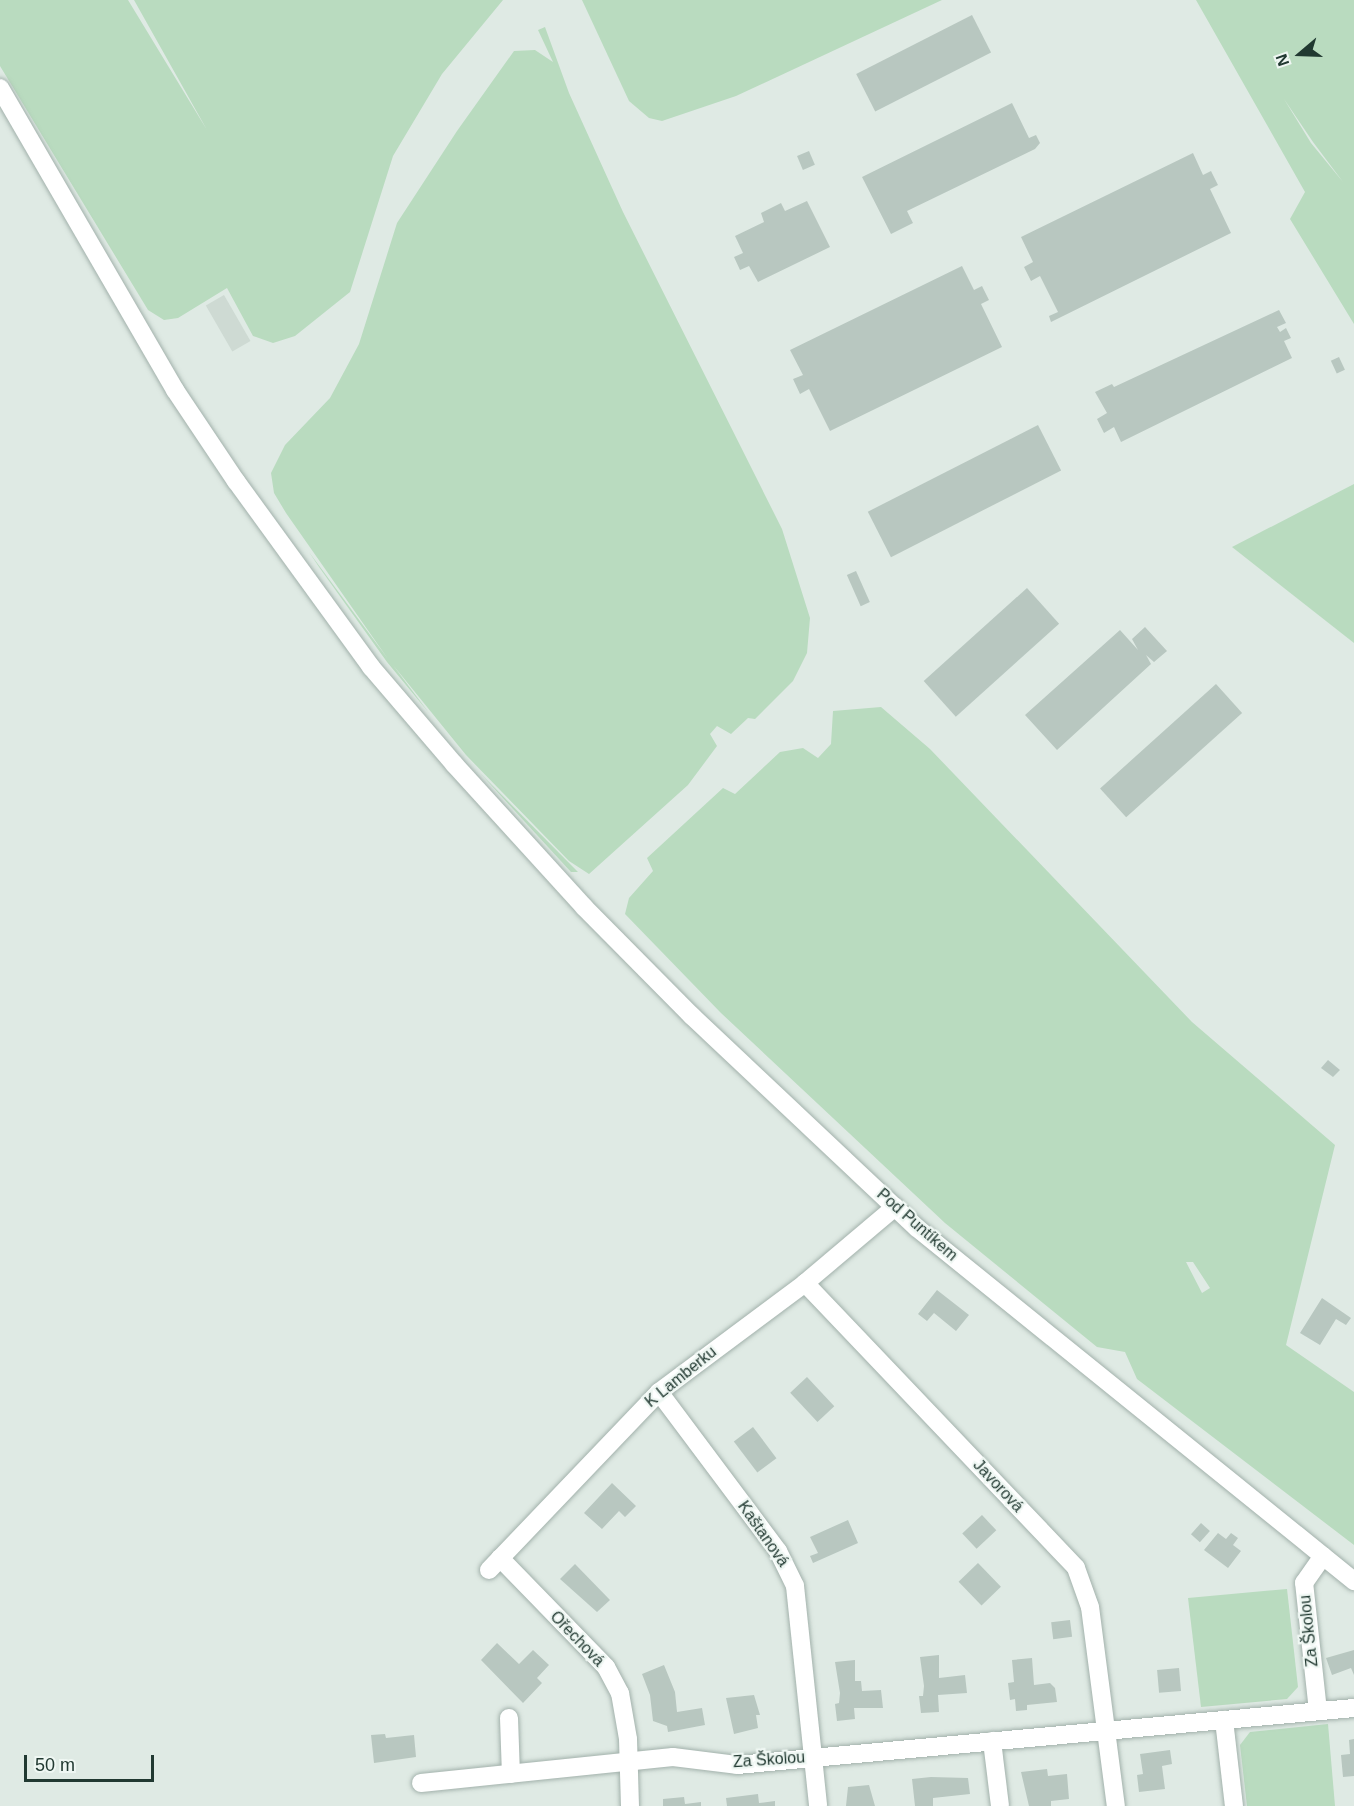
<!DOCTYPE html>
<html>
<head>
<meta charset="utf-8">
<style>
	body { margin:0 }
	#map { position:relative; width:1354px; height:1806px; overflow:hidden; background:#dfeae4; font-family:Arial,sans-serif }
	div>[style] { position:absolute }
	.built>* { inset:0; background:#cedad3; transform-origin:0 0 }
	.green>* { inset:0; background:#b9dbbf }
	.building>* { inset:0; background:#b8c7c0; transform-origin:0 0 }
	.roads { filter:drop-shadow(0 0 2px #a2b1ab) drop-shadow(0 0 2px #a2b1ab) }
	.minor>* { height:18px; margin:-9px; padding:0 9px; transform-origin:9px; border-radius:9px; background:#fff }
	span { translate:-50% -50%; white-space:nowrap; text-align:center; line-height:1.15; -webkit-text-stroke:4.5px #eff7f3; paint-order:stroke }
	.street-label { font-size:16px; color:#213931 }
	.north { position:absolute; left:1270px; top:24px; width:60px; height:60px; -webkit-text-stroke:4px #eff7f3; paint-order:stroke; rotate:251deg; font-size:16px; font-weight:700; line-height:24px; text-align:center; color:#213931 }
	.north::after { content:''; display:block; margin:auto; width:21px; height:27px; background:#213931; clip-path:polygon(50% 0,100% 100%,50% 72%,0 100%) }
	.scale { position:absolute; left:24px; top:1755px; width:130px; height:27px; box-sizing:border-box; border:3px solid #213931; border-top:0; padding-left:8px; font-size:18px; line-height:21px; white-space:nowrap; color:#213931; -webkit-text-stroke:4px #eff7f3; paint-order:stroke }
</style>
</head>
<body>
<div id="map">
	<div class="built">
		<i style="left:224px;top:295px;width:53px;height:21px;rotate:60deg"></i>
	</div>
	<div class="green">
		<i style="clip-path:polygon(0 0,128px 0,207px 130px,134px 0,503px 0,442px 74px,393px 156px,350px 292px,295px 336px,273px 343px,253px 336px,227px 288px,178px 318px,164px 320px,148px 310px,0 66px)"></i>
		<i style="clip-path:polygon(582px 0,942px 0,736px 96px,662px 121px,649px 118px,629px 101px)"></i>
		<i style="clip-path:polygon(evenodd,1196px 0,1354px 0,1354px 324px,1290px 219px,1305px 192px,1196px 0,1284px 99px,1313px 142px,1343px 182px,1311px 143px,1284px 99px)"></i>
		<i style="clip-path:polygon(545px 27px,569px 93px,623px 212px,782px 529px,810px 618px,807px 653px,793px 681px,755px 719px,748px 718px,731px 734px,717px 726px,710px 734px,717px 746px,688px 785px,589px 874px,569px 861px,466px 755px,393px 665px,429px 713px,387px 662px,319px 567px,309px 552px,388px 659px,286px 513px,274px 493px,271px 473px,285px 445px,330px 398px,359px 344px,397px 223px,457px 131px,514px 51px,535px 50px,553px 62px,538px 30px)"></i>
		<i style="clip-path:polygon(1354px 484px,1354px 643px,1232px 547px)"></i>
		<i style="clip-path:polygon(evenodd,881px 707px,930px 749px,1192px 1022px,1335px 1145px,1286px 1345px,1354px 1392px,1354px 1545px,1137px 1379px,1125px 1352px,1097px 1347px,945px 1223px,721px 1013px,625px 914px,629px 898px,653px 871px,647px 858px,723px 788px,735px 794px,780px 752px,803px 748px,818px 758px,831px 744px,833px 711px,881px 707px,1186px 1262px,1193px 1262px,1210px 1288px,1202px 1293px,1186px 1262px)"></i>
		<i style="clip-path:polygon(480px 773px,578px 872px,571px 872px)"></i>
		<i style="clip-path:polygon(1287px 1589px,1298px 1687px,1287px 1699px,1201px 1707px,1188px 1598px)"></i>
		<i style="clip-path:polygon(1328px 1724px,1335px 1806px,1247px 1806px,1240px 1745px,1250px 1732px)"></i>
	</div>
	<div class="building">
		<i style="left:972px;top:15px;width:42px;height:130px;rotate:63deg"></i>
		<i style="clip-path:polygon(1012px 103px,1029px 138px,1036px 135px,1040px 143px,1035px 149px,907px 211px,913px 223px,891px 234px,862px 177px)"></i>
		<i style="left:809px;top:151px;width:15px;height:13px;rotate:67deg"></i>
		<i style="clip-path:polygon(1193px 153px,1203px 175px,1211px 171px,1218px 185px,1210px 189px,1231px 233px,1051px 322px,1049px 316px,1058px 312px,1040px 276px,1031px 281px,1024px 267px,1033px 262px,1021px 237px)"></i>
		<i style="clip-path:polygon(807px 201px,830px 247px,758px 282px,749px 266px,740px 270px,734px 257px,743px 253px,735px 236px,764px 222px,761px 213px,781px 203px,785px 211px)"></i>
		<i style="clip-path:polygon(962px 266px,974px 290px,982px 286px,989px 300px,981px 304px,1002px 347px,830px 431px,809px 389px,800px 394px,793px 379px,803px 375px,790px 350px)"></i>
		<i style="clip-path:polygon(1279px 310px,1286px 323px,1277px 327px,1280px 332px,1286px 328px,1291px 338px,1284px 341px,1292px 358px,1121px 442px,1114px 427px,1104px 433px,1097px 419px,1107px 413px,1095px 392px,1112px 384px,1114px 387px)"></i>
		<i style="left:1339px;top:357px;width:14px;height:9px;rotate:65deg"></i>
		<i style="left:1038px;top:425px;width:51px;height:191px;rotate:63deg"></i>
		<i style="left:856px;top:571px;width:34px;height:10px;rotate:66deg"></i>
		<i style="left:1027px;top:588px;width:48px;height:139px;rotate:48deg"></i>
		<i style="clip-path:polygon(1145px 627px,1167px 651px,1154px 662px,1146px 655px,1151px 664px,1057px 750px,1025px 715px,1120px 630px,1138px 650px,1132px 639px)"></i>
		<i style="left:1216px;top:684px;width:39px;height:156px;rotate:48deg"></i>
		<i style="clip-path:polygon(1328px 1060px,1340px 1070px,1333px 1077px,1321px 1068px)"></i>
		<i style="clip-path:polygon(937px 1290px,969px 1315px,956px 1331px,934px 1313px,927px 1321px,918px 1314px)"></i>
		<i style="clip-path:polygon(1322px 1298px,1351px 1318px,1346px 1325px,1336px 1319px,1320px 1345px,1300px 1333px)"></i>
		<i style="left:807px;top:1377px;width:40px;height:23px;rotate:47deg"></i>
		<i style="left:753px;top:1427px;width:39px;height:24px;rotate:53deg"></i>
		<i style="clip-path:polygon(612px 1483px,636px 1506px,625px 1517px,619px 1511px,602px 1529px,584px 1513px)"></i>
		<i style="left:982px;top:1515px;width:21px;height:27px;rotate:47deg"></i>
		<i style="clip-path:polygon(848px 1520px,858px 1543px,813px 1563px,810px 1556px,818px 1553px,810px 1537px)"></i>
		<i style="left:1201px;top:1523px;width:12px;height:15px;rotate:42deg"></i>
		<i style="clip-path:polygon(1218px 1533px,1226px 1539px,1231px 1533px,1238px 1538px,1233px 1545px,1241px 1551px,1228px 1568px,1204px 1550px)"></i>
		<i style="left:978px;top:1563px;width:33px;height:27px;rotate:46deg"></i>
		<i style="clip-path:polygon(575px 1564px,610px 1600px,597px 1612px,560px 1579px)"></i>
		<i style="left:1070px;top:1620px;width:17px;height:19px;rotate:83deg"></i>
		<i style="clip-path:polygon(497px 1643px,519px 1664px,533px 1650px,549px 1665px,537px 1678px,542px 1683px,523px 1703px,481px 1660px)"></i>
		<i style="clip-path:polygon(1354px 1650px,1354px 1675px,1351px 1668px,1332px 1675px,1326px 1658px)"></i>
		<i style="clip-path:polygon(939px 1655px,939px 1678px,965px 1675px,967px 1693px,938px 1695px,939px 1712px,921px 1713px,919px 1696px,923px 1696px,924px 1686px,920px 1657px)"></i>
		<i style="clip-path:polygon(1032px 1658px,1034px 1685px,1050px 1683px,1055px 1688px,1057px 1702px,1027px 1705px,1027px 1710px,1016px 1711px,1015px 1699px,1010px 1700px,1008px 1683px,1014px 1682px,1012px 1660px)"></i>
		<i style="clip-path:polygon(855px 1660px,855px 1681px,861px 1681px,862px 1691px,881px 1690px,883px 1708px,854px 1708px,855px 1719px,837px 1721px,835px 1704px,839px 1703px,840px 1693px,835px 1662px)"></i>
		<i style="clip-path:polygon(664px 1665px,675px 1692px,677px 1712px,702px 1708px,705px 1725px,668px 1732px,667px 1726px,653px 1721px,650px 1695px,642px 1674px)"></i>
		<i style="left:1179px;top:1668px;width:23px;height:22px;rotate:85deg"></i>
		<i style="clip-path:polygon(754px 1695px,760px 1715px,756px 1715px,758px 1728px,734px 1734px,726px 1698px)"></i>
		<i style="clip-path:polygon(385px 1734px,386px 1738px,414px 1735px,416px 1757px,374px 1763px,371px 1735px)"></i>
		<i style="clip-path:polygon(1354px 1739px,1354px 1776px,1343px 1777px,1341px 1755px,1350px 1754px,1349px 1740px)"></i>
		<i style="clip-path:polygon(1170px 1750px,1172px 1764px,1162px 1766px,1165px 1789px,1139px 1792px,1137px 1775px,1143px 1774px,1140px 1754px)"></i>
		<i style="clip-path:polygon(1047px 1769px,1048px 1776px,1067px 1774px,1069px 1799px,1051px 1801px,1051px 1806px,1029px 1806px,1021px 1772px)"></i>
		<i style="clip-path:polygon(931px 1777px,968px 1778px,970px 1794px,933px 1798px,933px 1806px,915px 1806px,912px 1779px)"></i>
		<i style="clip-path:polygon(869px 1785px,875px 1806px,846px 1806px,848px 1787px)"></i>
		<i style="clip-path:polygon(758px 1794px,759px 1803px,775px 1801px,775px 1806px,727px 1806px,726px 1798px)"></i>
		<i style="clip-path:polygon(684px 1797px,685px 1804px,701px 1802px,701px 1806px,663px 1806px,663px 1799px)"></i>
	</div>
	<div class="roads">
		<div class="minor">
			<i style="left:0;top:88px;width:349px;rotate:59.9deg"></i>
			<i style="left:175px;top:390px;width:110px;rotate:56.2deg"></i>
			<i style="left:236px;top:481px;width:230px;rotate:54deg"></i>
			<i style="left:371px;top:667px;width:128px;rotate:49.4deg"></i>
			<i style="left:454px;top:764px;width:193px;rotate:47.7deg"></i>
			<i style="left:584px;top:907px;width:153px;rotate:45.3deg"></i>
			<i style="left:692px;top:1016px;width:309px;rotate:43.3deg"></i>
			<i style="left:917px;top:1228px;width:562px;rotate:38.93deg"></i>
			<i style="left:805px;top:1283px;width:393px;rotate:46.4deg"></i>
			<i style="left:1076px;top:1568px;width:41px;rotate:70.3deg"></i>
			<i style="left:1090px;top:1607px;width:201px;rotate:82.6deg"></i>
			<i style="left:659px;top:1392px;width:199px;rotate:53.2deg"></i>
			<i style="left:778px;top:1551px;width:39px;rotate:64deg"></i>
			<i style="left:795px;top:1586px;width:221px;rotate:84deg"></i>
			<i style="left:500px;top:1558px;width:152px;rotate:45.8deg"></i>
			<i style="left:606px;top:1667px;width:30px;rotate:62deg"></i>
			<i style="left:620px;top:1693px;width:47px;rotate:80.1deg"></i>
			<i style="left:628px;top:1739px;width:67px;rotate:88.3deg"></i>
			<i style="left:489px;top:1570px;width:246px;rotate:-46.3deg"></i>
			<i style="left:659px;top:1392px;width:182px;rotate:-36.7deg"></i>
			<i style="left:805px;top:1283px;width:118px;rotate:-40.2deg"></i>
			<i style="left:1318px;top:1711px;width:129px;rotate:-96.2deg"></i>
			<i style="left:1304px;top:1583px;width:33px;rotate:-55deg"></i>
			<i style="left:509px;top:1718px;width:56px;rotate:88deg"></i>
			<i style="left:1224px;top:1720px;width:87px;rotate:83.4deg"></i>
			<i style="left:992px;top:1741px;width:65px;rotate:83deg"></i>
			<i style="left:421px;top:1783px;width:253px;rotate:-5.9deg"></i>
			<i style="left:673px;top:1757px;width:64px;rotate:7.1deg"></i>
			<i style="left:737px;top:1765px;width:620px;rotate:-5.28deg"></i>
		</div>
	</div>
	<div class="street-label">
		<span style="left:917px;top:1225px;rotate:41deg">Pod Puntíkem</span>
		<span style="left:681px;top:1377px;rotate:-39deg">K Lamberku</span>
		<span style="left:998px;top:1486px;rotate:47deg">Javorová</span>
		<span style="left:763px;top:1534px;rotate:55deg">Kaštanová</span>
		<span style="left:1309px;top:1631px;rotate:-96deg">Za Školou</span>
		<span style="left:577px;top:1639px;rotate:46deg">Ořechová</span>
		<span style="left:769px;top:1760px;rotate:-4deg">Za Školou</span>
	</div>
	<div class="north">N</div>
	<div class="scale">50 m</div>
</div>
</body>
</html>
